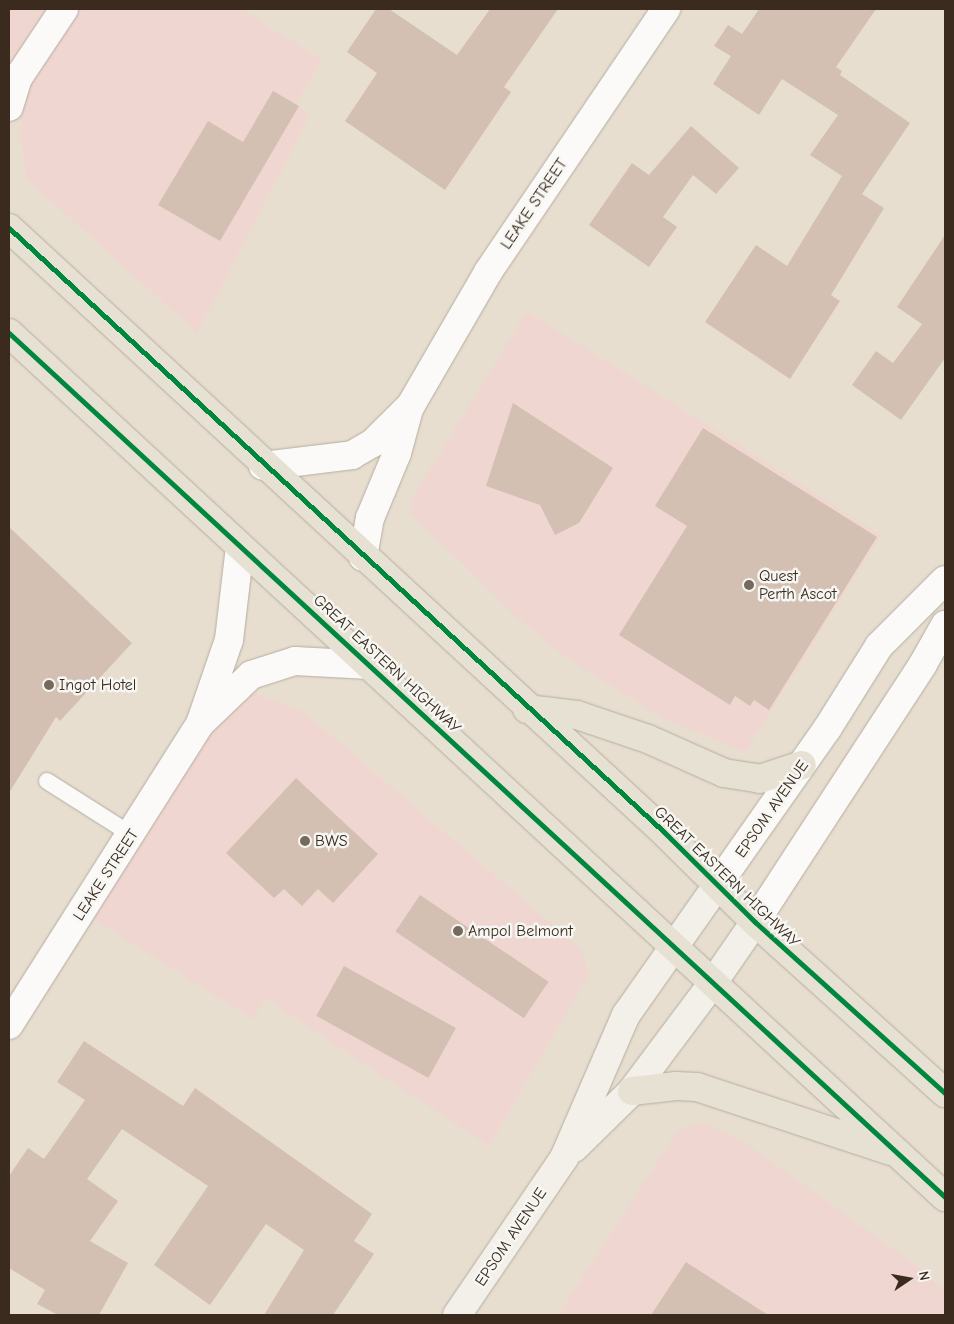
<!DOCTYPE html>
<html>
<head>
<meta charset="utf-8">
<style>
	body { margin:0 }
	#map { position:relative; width:954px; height:1324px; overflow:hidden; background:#e7decf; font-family:"Comic Neue",sans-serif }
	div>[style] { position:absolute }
	.built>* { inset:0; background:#f0d6d0 }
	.building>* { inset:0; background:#d3c0b2; transform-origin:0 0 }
	.roads { filter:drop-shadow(0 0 1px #b4ada2) drop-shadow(0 0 1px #b4ada2) }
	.lane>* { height:16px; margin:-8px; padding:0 8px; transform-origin:8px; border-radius:8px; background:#fbfaf8 }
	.street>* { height:28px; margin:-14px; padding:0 14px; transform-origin:14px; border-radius:14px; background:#fbfaf8 }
	.secondary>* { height:28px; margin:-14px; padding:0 14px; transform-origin:14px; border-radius:14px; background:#f3f0e9 }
	.highway>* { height:28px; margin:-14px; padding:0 14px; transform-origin:14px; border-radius:14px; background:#e7e1d3 }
	.cycleway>* { height:5px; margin:-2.5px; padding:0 2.5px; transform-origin:2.5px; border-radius:2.5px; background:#00873e }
	.dots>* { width:14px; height:14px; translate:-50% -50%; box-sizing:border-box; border:2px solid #f6f6f2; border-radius:50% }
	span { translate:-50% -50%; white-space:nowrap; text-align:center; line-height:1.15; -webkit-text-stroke:5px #f6f6f2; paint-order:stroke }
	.street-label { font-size:16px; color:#3b2a1e }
	.poi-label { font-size:16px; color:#3b2a1e }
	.left { translate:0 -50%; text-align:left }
	.frame { position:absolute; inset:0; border:10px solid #3b2a1e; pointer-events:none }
	.north { position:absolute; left:884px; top:1254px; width:50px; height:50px; -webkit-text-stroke:4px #f6f6f2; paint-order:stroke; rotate:78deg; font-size:14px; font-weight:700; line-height:20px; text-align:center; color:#3b2a1e }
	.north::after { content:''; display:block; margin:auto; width:18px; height:22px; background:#3b2a1e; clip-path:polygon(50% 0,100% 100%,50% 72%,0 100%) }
</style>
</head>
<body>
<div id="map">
	<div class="built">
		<i style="clip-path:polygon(9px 9px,241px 9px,322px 60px,296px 104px,310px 116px,197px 333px,27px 179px,21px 142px,18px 78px,9px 70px)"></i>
		<i style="clip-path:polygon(527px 311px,881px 535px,745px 752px,666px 720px,566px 657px,515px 616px,411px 513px,412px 499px)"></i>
		<i style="clip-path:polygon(213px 679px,304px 712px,581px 949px,589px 975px,489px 1146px,266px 999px,252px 1019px,86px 914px)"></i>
		<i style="clip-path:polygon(703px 1122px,747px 1144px,919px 1267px,945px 1292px,945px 1315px,558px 1315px,678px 1130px)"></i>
	</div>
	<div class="building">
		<i style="clip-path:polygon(376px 9px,389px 9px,457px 55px,490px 9px,558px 9px,504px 87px,511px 92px,445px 190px,345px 121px,377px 73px,347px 52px)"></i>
		<i style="clip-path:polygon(759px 9px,876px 9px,836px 67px,842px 71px,840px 75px,910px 123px,862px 194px,884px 208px,831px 295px,840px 301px,790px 379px,705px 322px,756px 245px,787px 266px,842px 176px,810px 155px,838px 115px,782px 79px,759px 115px,713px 84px,731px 56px,714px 46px,728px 25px,742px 34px)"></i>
		<i style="clip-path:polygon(273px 91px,299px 106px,220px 241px,158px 205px,208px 121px,243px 142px)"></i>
		<i style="clip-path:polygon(691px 126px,739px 168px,716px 194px,693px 175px,663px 217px,677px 227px,649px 267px,589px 225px,632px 163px,649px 175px)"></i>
		<i style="clip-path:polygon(945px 235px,945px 358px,901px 420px,852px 385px,876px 351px,893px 363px,922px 324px,897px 307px)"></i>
		<i style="clip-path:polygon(513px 403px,613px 468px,579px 523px,555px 535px,540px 505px,486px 486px)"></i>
		<i style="clip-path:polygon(703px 428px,877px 537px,769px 710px,754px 700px,750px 706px,735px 696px,730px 705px,619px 635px,687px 526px,655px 506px)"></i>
		<i style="clip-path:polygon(9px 527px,132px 643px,60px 721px,56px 717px,9px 793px)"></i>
		<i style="clip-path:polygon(296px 778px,378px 854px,333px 903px,318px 889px,302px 906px,284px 889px,274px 898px,226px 853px)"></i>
		<i style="left:420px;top:895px;width:155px;height:44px;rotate:34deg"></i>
		<i style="left:344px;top:966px;width:128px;height:57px;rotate:29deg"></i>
		<i style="clip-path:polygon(84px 1041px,183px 1106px,195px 1088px,372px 1214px,354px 1241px,374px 1254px,333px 1315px,264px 1315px,304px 1250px,266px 1224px,210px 1305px,154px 1265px,208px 1186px,122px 1129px,87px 1179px,118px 1201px,90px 1241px,128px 1263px,99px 1315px,58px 1315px,37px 1304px,45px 1290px,9px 1268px,9px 1176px,28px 1148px,44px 1159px,85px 1100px,57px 1082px)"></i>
		<i style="clip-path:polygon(686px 1262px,768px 1315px,651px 1315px)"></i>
	</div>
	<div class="roads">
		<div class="lane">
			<i style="left:47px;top:781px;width:101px;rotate:32.4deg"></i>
		</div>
		<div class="street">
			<i style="left:9px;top:107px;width:30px;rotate:-73deg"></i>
			<i style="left:18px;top:78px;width:83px;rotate:-56.3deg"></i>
			<i style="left:263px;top:466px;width:90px;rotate:-7deg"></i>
			<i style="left:352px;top:455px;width:24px;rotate:-30deg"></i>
			<i style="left:373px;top:443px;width:54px;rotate:-45deg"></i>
			<i style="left:411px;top:405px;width:154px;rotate:-59.9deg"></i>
			<i style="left:488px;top:272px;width:318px;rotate:-55.9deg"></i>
			<i style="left:363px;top:557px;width:40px;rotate:-80deg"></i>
			<i style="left:370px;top:518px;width:70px;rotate:-67.4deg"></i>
			<i style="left:397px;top:453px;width:46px;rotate:-74.7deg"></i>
			<i style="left:201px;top:723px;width:69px;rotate:-43.8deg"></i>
			<i style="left:251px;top:675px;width:46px;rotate:-17.7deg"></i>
			<i style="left:295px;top:661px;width:75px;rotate:3.1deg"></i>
			<i style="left:718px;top:884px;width:189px;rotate:-54.9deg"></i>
			<i style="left:827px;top:729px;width:98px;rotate:-57.9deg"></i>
			<i style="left:879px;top:646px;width:93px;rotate:-45deg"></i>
			<i style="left:755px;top:922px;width:308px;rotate:-56.9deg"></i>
			<i style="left:923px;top:664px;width:45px;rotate:-60.6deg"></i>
			<i style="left:9px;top:1025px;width:356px;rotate:-57.6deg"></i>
			<i style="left:200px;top:724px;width:89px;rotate:-71deg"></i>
			<i style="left:229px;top:640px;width:94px;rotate:-83.3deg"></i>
		</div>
		<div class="secondary">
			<i style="left:574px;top:1148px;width:81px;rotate:-44.5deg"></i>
			<i style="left:632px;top:1091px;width:134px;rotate:-53.2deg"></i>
			<i style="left:712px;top:984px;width:75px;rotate:-55.3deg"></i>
			<i style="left:457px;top:1315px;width:190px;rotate:-55.7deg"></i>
			<i style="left:564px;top:1158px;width:156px;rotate:-66.6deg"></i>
			<i style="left:626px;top:1015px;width:160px;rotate:-54.9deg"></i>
		</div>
		<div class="highway">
			<i style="left:9px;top:228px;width:891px;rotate:42.68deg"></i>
			<i style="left:664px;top:832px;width:128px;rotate:44.7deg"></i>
			<i style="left:755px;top:922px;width:256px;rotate:42deg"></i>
			<i style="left:9px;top:333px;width:1274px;rotate:42.71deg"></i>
			<i style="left:527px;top:709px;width:50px;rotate:6.8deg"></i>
			<i style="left:577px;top:715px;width:75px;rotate:18.7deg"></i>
			<i style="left:648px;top:739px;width:83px;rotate:24.1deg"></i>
			<i style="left:724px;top:773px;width:36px;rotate:9deg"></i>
			<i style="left:760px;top:779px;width:44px;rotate:-18.4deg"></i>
			<i style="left:632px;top:1091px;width:44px;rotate:-6.5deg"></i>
			<i style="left:676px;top:1086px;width:21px;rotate:3deg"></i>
			<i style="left:697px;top:1087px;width:203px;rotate:18.3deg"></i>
		</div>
	</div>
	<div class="cycleway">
		<i style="left:9px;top:228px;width:891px;rotate:42.68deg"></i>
		<i style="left:664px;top:832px;width:128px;rotate:44.7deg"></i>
		<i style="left:755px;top:922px;width:256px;rotate:42deg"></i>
		<i style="left:9px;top:333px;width:1274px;rotate:42.71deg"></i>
	</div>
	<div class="dots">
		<i style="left:749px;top:585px;background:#77695c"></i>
		<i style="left:49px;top:685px;background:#77695c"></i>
		<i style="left:305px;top:841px;background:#77695c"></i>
		<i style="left:458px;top:931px;background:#77695c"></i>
	</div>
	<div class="street-label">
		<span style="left:534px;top:204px;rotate:-56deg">LEAKE STREET</span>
		<span style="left:387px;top:664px;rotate:43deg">GREAT EASTERN HIGHWAY</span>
		<span style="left:772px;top:809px;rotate:-55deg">EPSOM AVENUE</span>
		<span style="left:106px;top:875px;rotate:-57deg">LEAKE STREET</span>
		<span style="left:727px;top:877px;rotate:44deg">GREAT EASTERN HIGHWAY</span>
		<span style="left:511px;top:1237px;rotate:-56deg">EPSOM AVENUE</span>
	</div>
	<div class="poi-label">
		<span class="left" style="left:759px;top:585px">Quest<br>Perth Ascot</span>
		<span class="left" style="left:59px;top:685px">Ingot Hotel</span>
		<span class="left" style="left:315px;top:841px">BWS</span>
		<span class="left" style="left:468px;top:931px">Ampol Belmont</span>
	</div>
	<div class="frame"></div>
	<div class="north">N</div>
</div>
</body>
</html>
